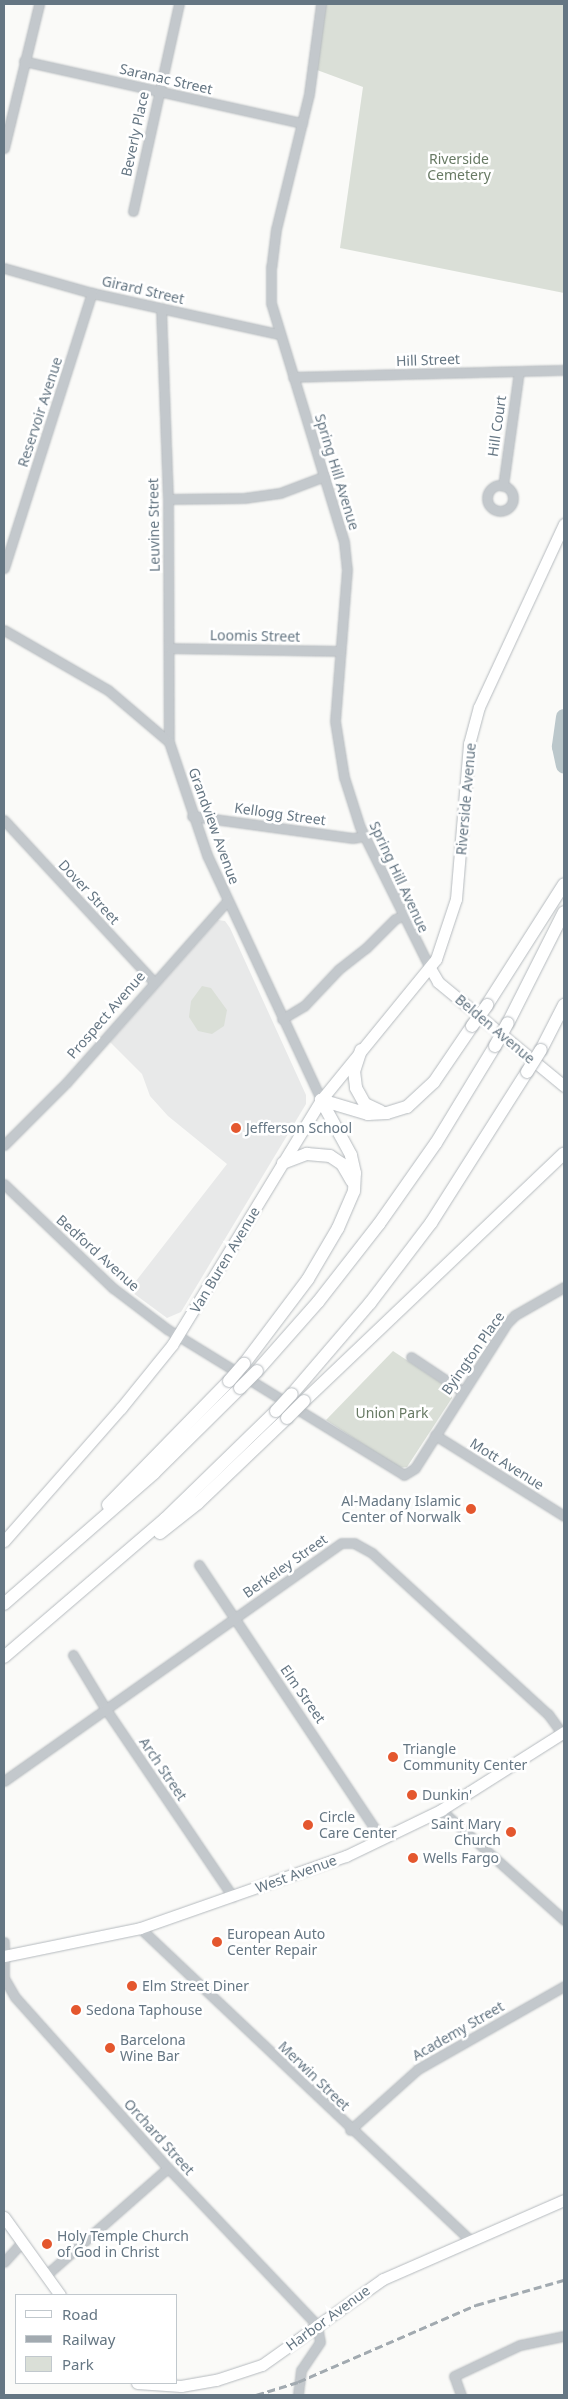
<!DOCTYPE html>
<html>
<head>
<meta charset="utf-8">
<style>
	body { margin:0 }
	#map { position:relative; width:568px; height:2399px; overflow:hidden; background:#fafaf8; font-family:"Noto Sans",sans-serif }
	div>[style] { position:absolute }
	.built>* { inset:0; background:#e8e9e9 }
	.green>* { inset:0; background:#dadfd7 }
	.river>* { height:16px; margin:-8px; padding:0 8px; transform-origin:8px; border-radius:8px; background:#bbc7cb }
	.roads { filter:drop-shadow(0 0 1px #b5babe) drop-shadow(0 0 1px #b5babe) }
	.minor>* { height:9px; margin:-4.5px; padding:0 4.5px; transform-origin:4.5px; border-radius:4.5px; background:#c3c8cc }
	.minor>.ring { margin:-4.5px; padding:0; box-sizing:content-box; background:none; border:9px solid #c3c8cc; border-radius:50% }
	.major>* { height:11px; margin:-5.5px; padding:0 5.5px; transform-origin:5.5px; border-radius:5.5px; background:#fff }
	.highway>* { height:12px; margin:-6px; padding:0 6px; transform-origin:6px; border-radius:6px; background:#fff }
	.rail>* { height:2.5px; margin-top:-1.25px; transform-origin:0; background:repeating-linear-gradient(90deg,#a2aab0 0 8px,transparent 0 12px) }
	.bridges { filter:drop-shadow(0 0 1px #b4b9bd) drop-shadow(0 0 1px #b4b9bd) }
	.highway-bridge>* { height:12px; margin:-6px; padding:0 6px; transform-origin:6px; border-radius:6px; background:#fff }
	.dots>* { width:14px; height:14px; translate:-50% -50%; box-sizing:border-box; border:2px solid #fff; border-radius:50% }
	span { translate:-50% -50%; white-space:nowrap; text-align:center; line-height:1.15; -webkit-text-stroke:5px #fff; paint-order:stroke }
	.street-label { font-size:14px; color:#657683 }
	.park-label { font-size:14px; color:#687a64 }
	.poi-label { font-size:14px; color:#657683 }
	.left { translate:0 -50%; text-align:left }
	.right { translate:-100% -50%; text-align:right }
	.frame { position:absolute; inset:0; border:5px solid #657683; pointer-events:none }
	.legend { position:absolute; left:15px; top:2294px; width:162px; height:90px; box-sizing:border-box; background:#fff; border:1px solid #c1c8cd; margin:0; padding:6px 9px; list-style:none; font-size:15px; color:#657683 }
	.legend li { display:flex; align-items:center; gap:10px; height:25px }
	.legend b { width:25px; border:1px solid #c1c8cd }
</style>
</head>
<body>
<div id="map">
	<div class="built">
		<i style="clip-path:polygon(218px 920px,225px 921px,230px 928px,306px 1095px,306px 1104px,181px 1312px,167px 1318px,129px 1290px,227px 1164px,168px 1116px,150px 1096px,142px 1074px,110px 1042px)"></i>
	</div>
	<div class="green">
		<i style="clip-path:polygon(326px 4px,564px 4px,564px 293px,340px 248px,363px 87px,317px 70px)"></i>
		<i style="clip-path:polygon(202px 986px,211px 988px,227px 1010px,224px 1026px,212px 1034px,198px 1031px,189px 1017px,191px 1001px)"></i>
		<i style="clip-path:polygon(393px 1351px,449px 1388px,452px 1398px,407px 1467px,399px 1468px,326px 1420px)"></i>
	</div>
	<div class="river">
		<i style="left:564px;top:717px;width:30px;rotate:98deg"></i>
		<i style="left:560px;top:747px;width:19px;rotate:78deg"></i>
	</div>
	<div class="roads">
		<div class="minor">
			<i style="left:321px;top:4px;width:91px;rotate:97.6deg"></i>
			<i style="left:309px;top:94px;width:139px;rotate:103.7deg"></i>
			<i style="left:276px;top:229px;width:38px;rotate:97deg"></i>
			<i style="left:271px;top:267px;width:36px;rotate:90deg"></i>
			<i style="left:271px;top:303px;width:250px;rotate:73deg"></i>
			<i style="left:344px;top:542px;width:27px;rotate:84deg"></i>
			<i style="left:347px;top:569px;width:152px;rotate:94.5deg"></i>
			<i style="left:335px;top:721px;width:57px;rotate:80.9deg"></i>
			<i style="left:344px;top:777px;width:52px;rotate:72.3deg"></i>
			<i style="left:360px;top:827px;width:157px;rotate:63.6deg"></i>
			<i style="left:24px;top:61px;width:285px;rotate:12.6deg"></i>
			<i style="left:4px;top:148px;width:148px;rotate:-76.3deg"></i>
			<i style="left:133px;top:211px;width:212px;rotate:-77.5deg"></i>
			<i style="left:4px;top:268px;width:91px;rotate:15.9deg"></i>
			<i style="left:92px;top:293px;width:190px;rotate:12.4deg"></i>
			<i style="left:161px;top:308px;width:191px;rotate:87.9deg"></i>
			<i style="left:168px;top:499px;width:243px;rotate:89.8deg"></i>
			<i style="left:293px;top:377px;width:271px;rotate:-1.5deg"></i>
			<i class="ring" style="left:487px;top:485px;width:17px;height:17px"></i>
			<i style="left:503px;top:486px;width:116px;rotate:-82.1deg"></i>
			<i style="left:168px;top:499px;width:76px;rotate:-0.8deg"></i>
			<i style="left:244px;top:498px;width:36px;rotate:-8deg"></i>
			<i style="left:280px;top:493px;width:48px;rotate:-20.7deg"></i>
			<i style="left:4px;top:568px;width:289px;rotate:-72.3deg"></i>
			<i style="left:4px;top:630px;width:120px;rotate:30deg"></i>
			<i style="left:108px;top:690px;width:80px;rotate:40.4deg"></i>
			<i style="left:169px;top:742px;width:119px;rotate:71.4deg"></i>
			<i style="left:207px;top:855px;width:270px;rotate:65deg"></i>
			<i style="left:170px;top:648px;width:170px;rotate:1deg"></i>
			<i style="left:192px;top:816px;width:162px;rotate:7.8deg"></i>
			<i style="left:353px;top:838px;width:11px;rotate:-10deg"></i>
			<i style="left:4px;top:820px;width:219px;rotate:47.2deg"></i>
			<i style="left:282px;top:1019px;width:26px;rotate:-31deg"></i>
			<i style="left:304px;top:1006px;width:51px;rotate:-46.6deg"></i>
			<i style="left:339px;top:969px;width:34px;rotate:-38deg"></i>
			<i style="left:366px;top:948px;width:41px;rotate:-45deg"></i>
			<i style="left:395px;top:919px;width:10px;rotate:-24deg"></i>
			<i style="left:4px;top:1145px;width:89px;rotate:-45deg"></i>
			<i style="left:67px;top:1082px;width:242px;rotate:-48.5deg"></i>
			<i style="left:4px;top:1184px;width:151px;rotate:43.7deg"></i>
			<i style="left:113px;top:1288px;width:68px;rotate:37.2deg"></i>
			<i style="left:167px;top:1329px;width:278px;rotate:31.6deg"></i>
			<i style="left:404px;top:1475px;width:13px;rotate:-32deg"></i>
			<i style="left:415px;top:1468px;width:172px;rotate:-57.6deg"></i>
			<i style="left:507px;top:1323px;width:11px;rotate:-45deg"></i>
			<i style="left:515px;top:1315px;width:56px;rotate:-29.7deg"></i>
			<i style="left:411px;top:1357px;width:61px;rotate:33.7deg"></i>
			<i style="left:435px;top:1435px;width:152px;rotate:32.1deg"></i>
			<i style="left:199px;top:1565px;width:329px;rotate:56.3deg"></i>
			<i style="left:73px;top:1655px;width:62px;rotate:58.9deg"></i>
			<i style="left:105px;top:1708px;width:228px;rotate:55.9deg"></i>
			<i style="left:4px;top:1781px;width:413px;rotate:-35.2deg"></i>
			<i style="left:342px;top:1543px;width:12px"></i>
			<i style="left:354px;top:1543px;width:21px;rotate:29deg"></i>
			<i style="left:372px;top:1553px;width:239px;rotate:42.5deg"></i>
			<i style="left:548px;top:1714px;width:27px;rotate:54deg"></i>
			<i style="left:441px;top:1810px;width:165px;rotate:41.8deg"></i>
			<i style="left:140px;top:1928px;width:456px;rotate:43.4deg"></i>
			<i style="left:4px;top:1942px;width:36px;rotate:90deg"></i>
			<i style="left:4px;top:1978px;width:22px;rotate:60deg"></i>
			<i style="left:15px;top:1997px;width:229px;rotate:48.2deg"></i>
			<i style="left:168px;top:2168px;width:216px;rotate:46.5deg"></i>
			<i style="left:317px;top:2325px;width:17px;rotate:80deg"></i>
			<i style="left:320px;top:2342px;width:34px;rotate:124deg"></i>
			<i style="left:301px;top:2370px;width:25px;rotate:97deg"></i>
			<i style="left:350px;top:2130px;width:91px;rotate:-41.9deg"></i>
			<i style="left:418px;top:2069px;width:168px;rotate:-29.6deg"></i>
			<i style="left:4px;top:2262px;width:27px;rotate:-48deg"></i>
			<i style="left:46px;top:2275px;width:162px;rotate:-41.3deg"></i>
			<i style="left:461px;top:2395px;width:20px;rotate:-110deg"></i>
			<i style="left:454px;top:2376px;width:73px;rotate:-25.2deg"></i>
			<i style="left:520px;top:2345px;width:45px;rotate:-11.6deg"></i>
		</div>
		<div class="major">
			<i style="left:430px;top:968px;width:16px;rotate:60deg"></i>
			<i style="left:438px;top:982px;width:163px;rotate:39.5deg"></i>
			<i style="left:4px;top:1541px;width:177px;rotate:-48.7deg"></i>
			<i style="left:121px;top:1408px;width:81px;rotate:-51deg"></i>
			<i style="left:172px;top:1345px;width:287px;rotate:-58.7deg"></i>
			<i style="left:321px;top:1100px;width:182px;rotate:-50.8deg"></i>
			<i style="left:436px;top:959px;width:63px;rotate:-71.6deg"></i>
			<i style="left:456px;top:899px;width:156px;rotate:-85.2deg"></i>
			<i style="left:469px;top:744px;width:38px;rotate:-75deg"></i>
			<i style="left:479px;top:707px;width:202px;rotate:-65.1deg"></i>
			<i style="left:4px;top:1956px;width:139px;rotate:-11.6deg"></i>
			<i style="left:140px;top:1928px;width:218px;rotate:-19.3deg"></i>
			<i style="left:346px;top:1856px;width:106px;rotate:-25.8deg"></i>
			<i style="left:441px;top:1810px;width:146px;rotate:-32.4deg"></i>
			<i style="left:4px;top:2217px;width:96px;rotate:54.3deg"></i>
			<i style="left:137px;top:2383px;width:44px;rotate:3.9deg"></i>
			<i style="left:181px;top:2386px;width:36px;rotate:-10deg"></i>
			<i style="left:216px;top:2380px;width:48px;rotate:-18.1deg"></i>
			<i style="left:262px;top:2365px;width:148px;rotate:-35.4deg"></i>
			<i style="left:383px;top:2279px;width:197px;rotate:-23.6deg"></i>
		</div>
		<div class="highway">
			<i style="left:487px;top:1005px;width:143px;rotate:-57.5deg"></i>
			<i style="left:508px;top:1023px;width:124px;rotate:-63.2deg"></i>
			<i style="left:361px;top:1050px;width:22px;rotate:108deg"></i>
			<i style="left:354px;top:1071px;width:17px;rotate:83deg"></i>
			<i style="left:356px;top:1088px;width:18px;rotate:61deg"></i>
			<i style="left:365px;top:1104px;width:17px;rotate:25deg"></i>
			<i style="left:541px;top:1050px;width:51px;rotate:-62.9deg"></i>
			<i style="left:321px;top:1100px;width:49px;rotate:16.6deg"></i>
			<i style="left:368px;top:1114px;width:19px;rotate:-3deg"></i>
			<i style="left:387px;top:1113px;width:21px;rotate:-17deg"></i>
			<i style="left:407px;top:1107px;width:37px;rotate:-43deg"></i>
			<i style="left:434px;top:1082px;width:68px;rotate:-55.8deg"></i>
			<i style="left:283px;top:1163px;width:26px;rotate:-21deg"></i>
			<i style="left:307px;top:1154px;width:23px;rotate:5deg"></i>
			<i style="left:330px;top:1156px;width:14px;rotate:34deg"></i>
			<i style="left:342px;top:1164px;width:20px;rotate:60deg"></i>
			<i style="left:244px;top:1364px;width:106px;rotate:-53deg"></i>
			<i style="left:308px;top:1279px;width:59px;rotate:-59.5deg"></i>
			<i style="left:338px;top:1228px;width:40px;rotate:-66.6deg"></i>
			<i style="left:354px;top:1191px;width:18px;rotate:-87deg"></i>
			<i style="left:355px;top:1173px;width:18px;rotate:-103deg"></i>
			<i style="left:351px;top:1155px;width:63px;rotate:-118.6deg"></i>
			<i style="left:257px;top:1371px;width:92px;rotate:-48.5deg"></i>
			<i style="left:318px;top:1302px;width:99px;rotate:-52deg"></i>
			<i style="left:379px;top:1224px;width:99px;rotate:-54.9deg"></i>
			<i style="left:436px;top:1143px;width:114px;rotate:-58.7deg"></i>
			<i style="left:292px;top:1394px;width:120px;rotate:-49.4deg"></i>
			<i style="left:370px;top:1303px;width:101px;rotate:-52.7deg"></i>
			<i style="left:431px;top:1223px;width:179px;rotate:-57.6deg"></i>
			<i style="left:304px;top:1401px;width:359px;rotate:-43.6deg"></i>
			<i style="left:108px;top:1505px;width:173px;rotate:-45.7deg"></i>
			<i style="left:160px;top:1533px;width:48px;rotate:-38.3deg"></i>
			<i style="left:198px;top:1503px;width:123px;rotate:-43.7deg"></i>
			<i style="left:4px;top:1604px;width:199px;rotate:-41.1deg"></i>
			<i style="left:154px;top:1473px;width:121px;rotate:-44.7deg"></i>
			<i style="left:4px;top:1657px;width:212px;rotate:-40.6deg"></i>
			<i style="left:165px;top:1519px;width:155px;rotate:-44.2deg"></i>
		</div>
	</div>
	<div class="rail">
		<i style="left:256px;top:2395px;width:44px;rotate:-17.2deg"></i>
		<i style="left:298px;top:2382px;width:194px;rotate:-23.4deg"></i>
		<i style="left:476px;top:2305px;width:91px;rotate:-15.9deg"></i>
	</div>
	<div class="bridges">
		<div class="highway-bridge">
			<i style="left:472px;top:1026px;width:26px;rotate:-54deg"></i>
			<i style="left:495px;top:1046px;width:26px;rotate:-61deg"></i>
			<i style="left:527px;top:1072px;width:26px;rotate:-58deg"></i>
			<i style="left:229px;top:1381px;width:23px;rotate:-49deg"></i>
			<i style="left:240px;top:1388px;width:24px;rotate:-45deg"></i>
			<i style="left:276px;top:1411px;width:23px;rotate:-47deg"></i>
			<i style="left:287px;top:1418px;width:24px;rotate:-45deg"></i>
		</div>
	</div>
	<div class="dots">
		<i style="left:236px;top:1128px;background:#e4572e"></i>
		<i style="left:471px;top:1509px;background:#e4572e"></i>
		<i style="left:393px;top:1757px;background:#e4572e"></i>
		<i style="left:412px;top:1795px;background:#e4572e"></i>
		<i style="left:308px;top:1825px;background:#e4572e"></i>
		<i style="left:511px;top:1832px;background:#e4572e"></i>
		<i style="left:413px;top:1858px;background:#e4572e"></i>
		<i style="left:217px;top:1942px;background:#e4572e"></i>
		<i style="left:132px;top:1986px;background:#e4572e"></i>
		<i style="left:76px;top:2010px;background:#e4572e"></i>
		<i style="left:110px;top:2048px;background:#e4572e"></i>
		<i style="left:47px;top:2244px;background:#e4572e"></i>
	</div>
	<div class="street-label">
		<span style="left:166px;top:79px;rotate:13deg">Saranac Street</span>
		<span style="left:135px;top:134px;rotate:-78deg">Beverly Place</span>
		<span style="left:143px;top:290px;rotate:13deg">Girard Street</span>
		<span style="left:428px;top:360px;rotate:-2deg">Hill Street</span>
		<span style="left:40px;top:412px;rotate:-72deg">Reservoir Avenue</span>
		<span style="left:497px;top:426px;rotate:-82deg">Hill Court</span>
		<span style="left:337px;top:472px;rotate:73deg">Spring Hill Avenue</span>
		<span style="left:154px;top:525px;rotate:-91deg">Leuvine Street</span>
		<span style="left:255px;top:636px;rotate:1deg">Loomis Street</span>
		<span style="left:466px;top:799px;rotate:-85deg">Riverside Avenue</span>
		<span style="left:280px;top:814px;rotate:8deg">Kellogg Street</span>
		<span style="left:214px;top:826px;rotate:70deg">Grandview Avenue</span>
		<span style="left:399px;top:877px;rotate:65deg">Spring Hill Avenue</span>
		<span style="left:89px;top:892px;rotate:47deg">Dover Street</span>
		<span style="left:106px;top:1015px;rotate:-49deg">Prospect Avenue</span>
		<span style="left:495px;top:1029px;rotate:40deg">Belden Avenue</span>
		<span style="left:98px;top:1253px;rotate:42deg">Bedford Avenue</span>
		<span style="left:225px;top:1260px;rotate:-59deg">Van Buren Avenue</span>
		<span style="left:473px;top:1353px;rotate:-55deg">Byington Place</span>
		<span style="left:507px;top:1464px;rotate:32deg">Mott Avenue</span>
		<span style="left:285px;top:1566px;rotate:-35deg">Berkeley Street</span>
		<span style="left:303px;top:1694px;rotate:55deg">Elm Street</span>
		<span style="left:163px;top:1769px;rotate:56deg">Arch Street</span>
		<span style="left:296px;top:1874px;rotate:-20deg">West Avenue</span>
		<span style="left:458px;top:2031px;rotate:-30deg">Academy Street</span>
		<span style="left:314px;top:2076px;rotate:44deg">Merwin Street</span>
		<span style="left:159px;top:2137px;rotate:48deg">Orchard Street</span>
		<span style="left:328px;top:2318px;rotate:-36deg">Harbor Avenue</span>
	</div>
	<div class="park-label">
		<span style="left:459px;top:167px">Riverside<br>Cemetery</span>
		<span style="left:392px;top:1413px">Union Park</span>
	</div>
	<div class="poi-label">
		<span class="left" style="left:246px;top:1128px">Jefferson School</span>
		<span class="right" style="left:461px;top:1509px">Al-Madany Islamic<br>Center of Norwalk</span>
		<span class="left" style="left:403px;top:1757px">Triangle<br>Community Center</span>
		<span class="left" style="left:422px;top:1795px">Dunkin'</span>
		<span class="left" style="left:319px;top:1825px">Circle<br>Care Center</span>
		<span class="right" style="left:501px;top:1832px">Saint Mary<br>Church</span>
		<span class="left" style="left:423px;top:1858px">Wells Fargo</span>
		<span class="left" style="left:227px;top:1942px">European Auto<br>Center Repair</span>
		<span class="left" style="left:142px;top:1986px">Elm Street Diner</span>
		<span class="left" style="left:86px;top:2010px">Sedona Taphouse</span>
		<span class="left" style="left:120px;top:2048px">Barcelona<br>Wine Bar</span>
		<span class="left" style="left:57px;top:2244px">Holy Temple Church<br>of God in Christ</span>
	</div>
	<div class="frame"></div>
	<ul class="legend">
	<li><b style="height:6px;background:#fff"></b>Road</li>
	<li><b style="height:6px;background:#a2aab0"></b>Railway</li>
	<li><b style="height:14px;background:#dadfd7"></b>Park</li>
	</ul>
</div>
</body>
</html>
